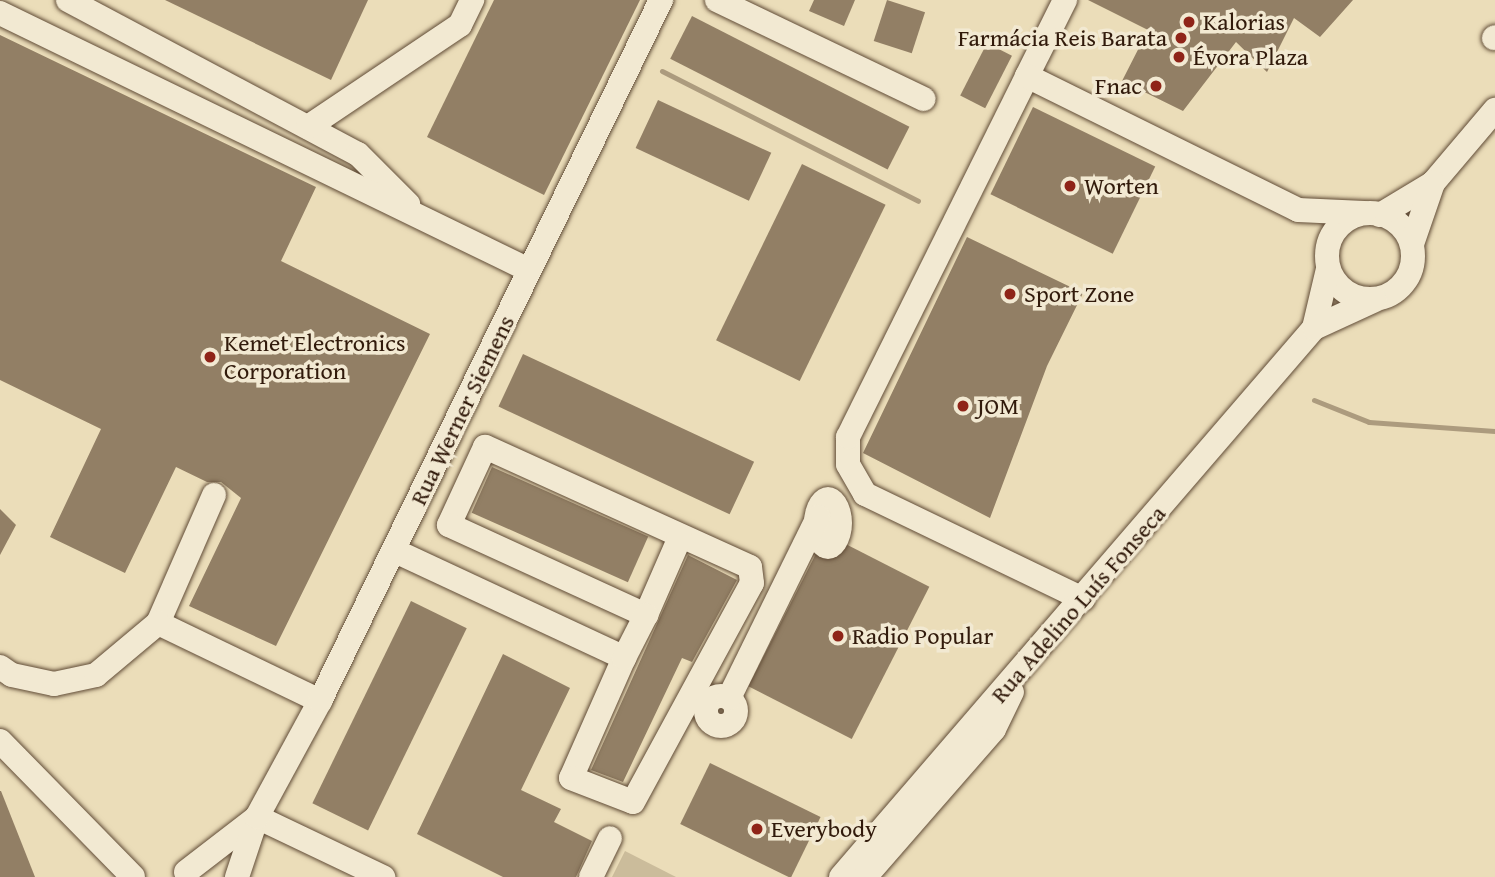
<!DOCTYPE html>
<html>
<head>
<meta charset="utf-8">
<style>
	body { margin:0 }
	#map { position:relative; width:1495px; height:877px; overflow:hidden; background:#ebddb9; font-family:"Gentium Book Plus",serif }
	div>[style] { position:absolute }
	.green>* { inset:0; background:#cbbc9b }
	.stream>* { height:5px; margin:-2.5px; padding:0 2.5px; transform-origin:2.5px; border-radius:2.5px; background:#ac9b7e }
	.building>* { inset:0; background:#927f65; transform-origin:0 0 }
	.roads { filter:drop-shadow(0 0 2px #604b36) drop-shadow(0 0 2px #604b36) }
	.minor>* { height:24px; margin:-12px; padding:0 12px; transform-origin:12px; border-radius:12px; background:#f2e9d2 }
	.minor>.ring { margin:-12px; padding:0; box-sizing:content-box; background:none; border:24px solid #f2e9d2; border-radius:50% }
	.dots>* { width:19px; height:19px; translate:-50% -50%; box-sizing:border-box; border:4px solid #f2e9d2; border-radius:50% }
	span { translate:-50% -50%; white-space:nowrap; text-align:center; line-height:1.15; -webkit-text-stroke:7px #f2e9d2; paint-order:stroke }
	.poi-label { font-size:24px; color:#311a0b }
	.left { translate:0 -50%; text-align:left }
	.right { translate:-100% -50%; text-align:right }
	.street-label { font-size:24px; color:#311a0b }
</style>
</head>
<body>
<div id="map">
	<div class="green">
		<i style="clip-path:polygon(625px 851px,676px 877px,612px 877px)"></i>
	</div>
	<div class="stream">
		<i style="left:662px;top:71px;width:287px;rotate:26.9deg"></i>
		<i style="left:1314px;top:400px;width:59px;rotate:21.8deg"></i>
		<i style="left:1369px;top:422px;width:126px;rotate:4.1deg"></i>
	</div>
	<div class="building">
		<i style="clip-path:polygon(165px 0,368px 0,331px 80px)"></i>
		<i style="clip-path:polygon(494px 0,640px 0,544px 195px,427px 137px)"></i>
		<i style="clip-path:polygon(814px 0,855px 0,844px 26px,809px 11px)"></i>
		<i style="left:887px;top:0;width:40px;height:43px;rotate:18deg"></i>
		<i style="clip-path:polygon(1088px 0,1353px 0,1320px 37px,1294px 18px,1267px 72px,1236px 42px,1183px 111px,1122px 81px,1148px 30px)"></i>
		<i style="left:692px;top:16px;width:244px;height:48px;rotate:27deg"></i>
		<i style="clip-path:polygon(0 35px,316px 187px,281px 261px,430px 334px,276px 646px,189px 606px,241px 498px,221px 482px,207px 482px,176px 467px,125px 573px,50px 537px,101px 429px,0 380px)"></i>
		<i style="left:987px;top:43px;width:28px;height:59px;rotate:27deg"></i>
		<i style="left:658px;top:100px;width:125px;height:53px;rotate:25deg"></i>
		<i style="left:1033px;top:107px;width:136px;height:97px;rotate:26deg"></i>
		<i style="left:802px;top:164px;width:93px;height:196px;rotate:26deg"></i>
		<i style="clip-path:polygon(967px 237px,1083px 293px,1047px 366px,990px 518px,863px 453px)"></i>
		<i style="left:523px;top:354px;width:255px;height:58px;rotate:25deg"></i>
		<i style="left:492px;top:467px;width:171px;height:50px;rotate:24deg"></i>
		<i style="clip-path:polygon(0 509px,16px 525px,0 555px)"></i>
		<i style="left:826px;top:534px;width:116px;height:171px;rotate:27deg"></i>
		<i style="clip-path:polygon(688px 555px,737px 580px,692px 662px,682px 658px,623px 782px,591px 770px)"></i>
		<i style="left:411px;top:601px;width:62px;height:225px;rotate:26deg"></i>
		<i style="clip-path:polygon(503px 654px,570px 688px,521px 790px,561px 809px,554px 822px,592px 841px,576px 877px,503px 877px,417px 834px)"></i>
		<i style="left:710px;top:763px;width:123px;height:68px;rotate:26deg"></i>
		<i style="clip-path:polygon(0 791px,1px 791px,35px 877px,0 877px)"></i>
	</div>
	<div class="roads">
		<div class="minor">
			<i style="left:68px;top:0;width:328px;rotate:28deg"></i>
			<i style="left:358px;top:154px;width:71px;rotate:45deg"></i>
			<i style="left:717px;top:0;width:229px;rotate:25.6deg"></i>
			<i style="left:0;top:13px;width:588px;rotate:25.91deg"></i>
			<i style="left:1494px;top:38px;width:1px;rotate:-45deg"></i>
			<i style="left:1027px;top:76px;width:85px;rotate:-63.4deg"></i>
			<i style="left:308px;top:127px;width:183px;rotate:-33.9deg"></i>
			<i style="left:460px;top:25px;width:28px;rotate:-64deg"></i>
			<i class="ring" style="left:1327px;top:213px;width:62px;height:62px"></i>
			<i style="left:1380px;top:215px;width:62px;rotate:-31.1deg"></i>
			<i style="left:1433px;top:183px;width:96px;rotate:-49.7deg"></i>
			<i style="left:1412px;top:244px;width:65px;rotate:-71deg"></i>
			<i style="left:1314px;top:328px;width:61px;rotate:-76.7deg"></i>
			<i style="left:214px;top:495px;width:140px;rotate:113.6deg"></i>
			<i style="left:158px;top:623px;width:180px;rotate:25.7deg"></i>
			<i class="ring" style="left:816px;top:499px;width:-2px;height:-2px"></i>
			<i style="left:395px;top:551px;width:253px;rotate:25deg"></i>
			<i style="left:624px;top:658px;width:131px;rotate:113.8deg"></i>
			<i style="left:571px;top:778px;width:66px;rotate:21.2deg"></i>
			<i style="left:633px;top:802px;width:249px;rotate:-61.5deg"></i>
			<i style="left:752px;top:583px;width:16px;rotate:-97deg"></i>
			<i style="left:750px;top:567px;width:291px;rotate:-155.6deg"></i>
			<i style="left:485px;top:447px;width:86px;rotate:114.8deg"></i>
			<i style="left:449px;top:525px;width:217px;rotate:24.6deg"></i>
			<i style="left:646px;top:615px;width:85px;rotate:-66.4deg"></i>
			<i style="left:1083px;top:599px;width:242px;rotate:-154.3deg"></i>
			<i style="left:865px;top:494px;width:34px;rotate:-120deg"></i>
			<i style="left:848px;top:464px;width:27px;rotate:-90deg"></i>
			<i style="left:848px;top:437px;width:403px;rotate:-63.6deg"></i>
			<i style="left:1027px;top:76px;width:302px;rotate:26.3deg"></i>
			<i style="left:1298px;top:210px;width:66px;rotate:2.6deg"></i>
			<i style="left:624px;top:658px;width:48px;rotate:-62.9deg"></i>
			<i style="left:0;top:667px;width:14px;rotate:34deg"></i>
			<i style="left:12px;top:675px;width:43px;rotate:12.1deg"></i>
			<i style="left:54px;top:684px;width:43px;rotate:-12.1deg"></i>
			<i style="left:96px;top:675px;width:81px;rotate:-40deg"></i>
			<i class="ring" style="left:706px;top:696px;width:6px;height:6px"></i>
			<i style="left:729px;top:698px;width:202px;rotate:-63.8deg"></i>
			<i style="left:0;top:741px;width:190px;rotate:45.6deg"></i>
			<i style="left:257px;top:817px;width:140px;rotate:25.5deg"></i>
			<i style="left:186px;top:872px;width:88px;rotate:-37.6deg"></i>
			<i style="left:237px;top:877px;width:63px;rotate:-71.6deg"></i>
			<i style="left:257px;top:817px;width:132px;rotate:-61.5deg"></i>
			<i style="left:320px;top:701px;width:780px;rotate:-64.06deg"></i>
			<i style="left:591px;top:877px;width:43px;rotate:-64deg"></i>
			<i style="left:841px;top:877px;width:725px;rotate:-49.25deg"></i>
			<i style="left:1314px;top:328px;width:67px;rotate:-24.7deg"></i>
			<i style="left:865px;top:877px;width:196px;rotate:-48.9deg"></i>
			<i style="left:994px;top:729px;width:41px;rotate:-64.1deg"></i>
		</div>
	</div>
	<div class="dots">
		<i style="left:1189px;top:22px;background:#8f2418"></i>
		<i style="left:1181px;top:38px;background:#8f2418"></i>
		<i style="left:1179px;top:57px;background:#8f2418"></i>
		<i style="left:1156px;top:86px;background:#8f2418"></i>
		<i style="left:1070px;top:186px;background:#8f2418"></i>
		<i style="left:1010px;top:294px;background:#8f2418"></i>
		<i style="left:210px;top:357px;background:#8f2418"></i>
		<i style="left:963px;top:406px;background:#8f2418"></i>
		<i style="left:838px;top:636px;background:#8f2418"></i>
		<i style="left:757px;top:829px;background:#8f2418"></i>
	</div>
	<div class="poi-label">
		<span class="left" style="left:1203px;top:22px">Kalorias</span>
		<span class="right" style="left:1167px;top:38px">Farmácia Reis Barata</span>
		<span class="left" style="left:1193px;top:57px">Évora Plaza</span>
		<span class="right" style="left:1142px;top:86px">Fnac</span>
		<span class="left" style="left:1084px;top:186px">Worten</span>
		<span class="left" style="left:1024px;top:294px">Sport Zone</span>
		<span class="left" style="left:224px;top:357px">Kemet Electronics<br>Corporation</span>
		<span class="left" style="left:977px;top:406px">JOM</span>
		<span class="left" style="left:852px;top:636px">Radio Popular</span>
		<span class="left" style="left:771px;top:829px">Everybody</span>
	</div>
	<div class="street-label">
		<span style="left:462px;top:410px;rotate:-64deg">Rua Werner Siemens</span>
		<span style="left:1078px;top:604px;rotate:-49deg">Rua Adelino Luís Fonseca</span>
	</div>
</div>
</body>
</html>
